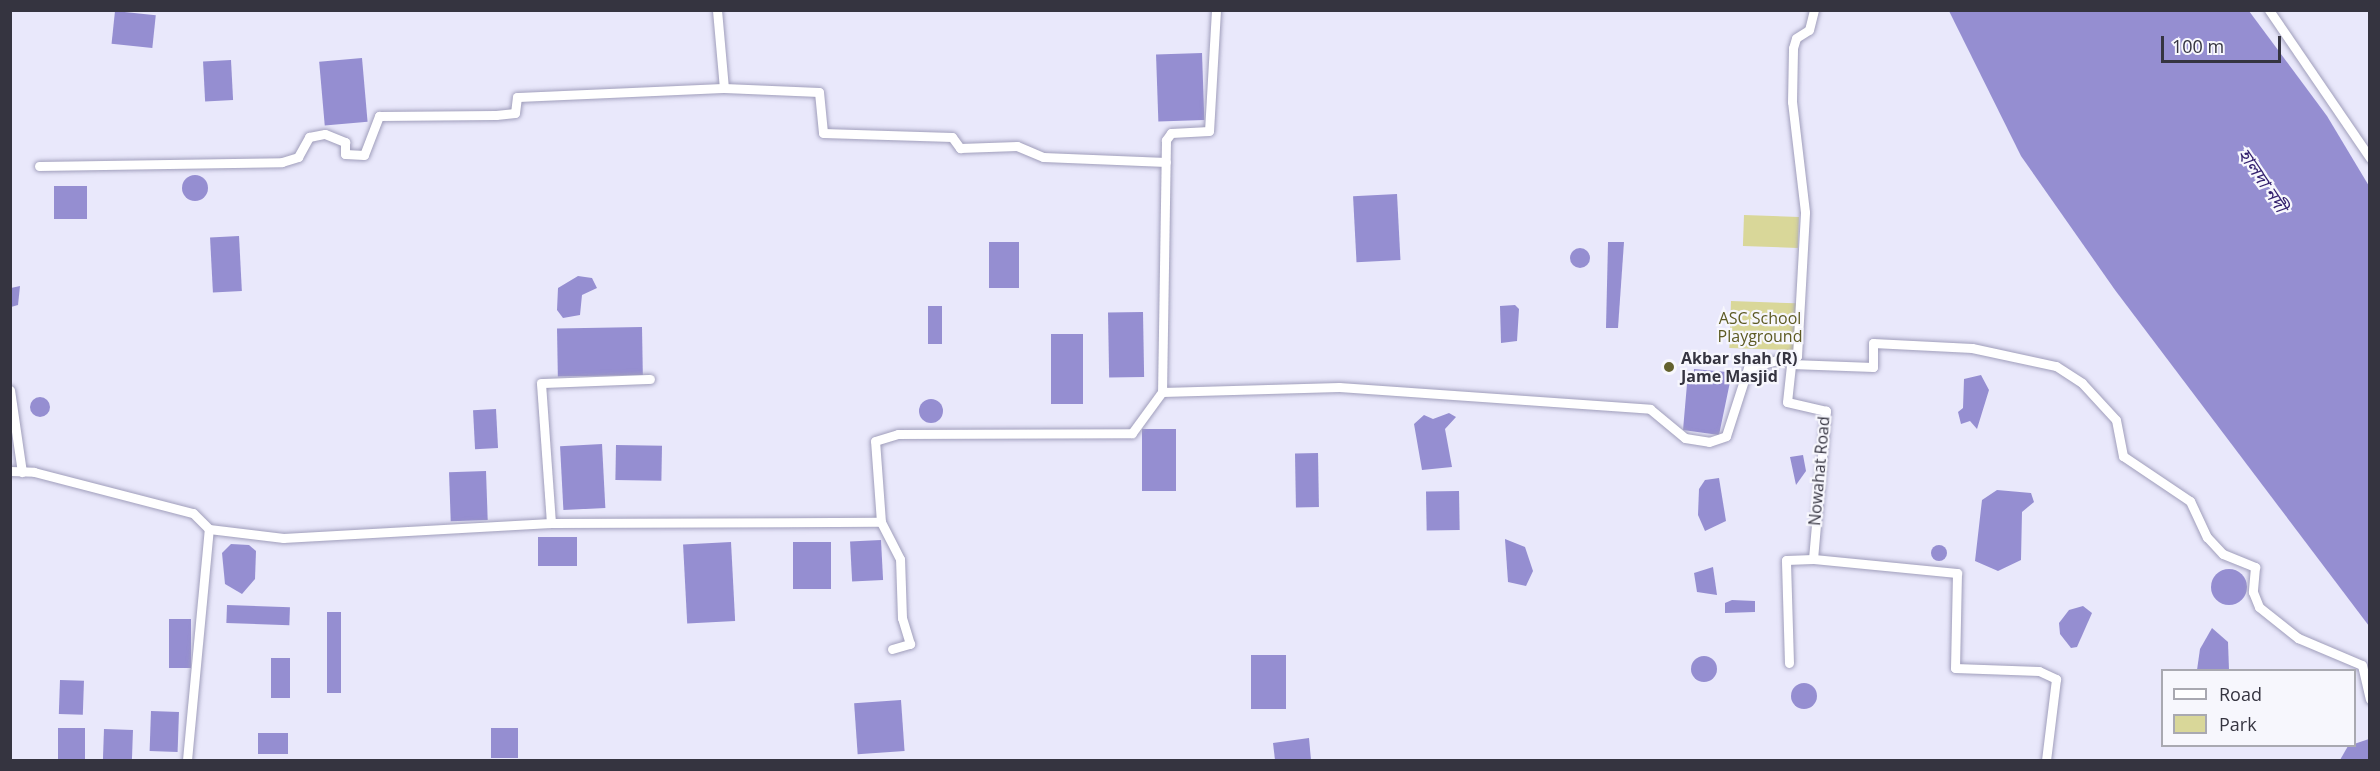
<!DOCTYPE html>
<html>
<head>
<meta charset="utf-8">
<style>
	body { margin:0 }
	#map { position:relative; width:2380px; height:771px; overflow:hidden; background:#e9e8fb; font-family:"Open Sans","Noto Sans Bengali",sans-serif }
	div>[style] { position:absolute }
	.green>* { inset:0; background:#d9d799; transform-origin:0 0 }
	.water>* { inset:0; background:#958ed1; transform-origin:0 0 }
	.round { border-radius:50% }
	.roads { filter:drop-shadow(0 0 2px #a09ebb) drop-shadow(0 0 2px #a09ebb) }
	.street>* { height:9px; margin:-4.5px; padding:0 4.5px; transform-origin:4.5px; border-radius:4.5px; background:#fff }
	.dots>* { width:16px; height:16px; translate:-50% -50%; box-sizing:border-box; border:3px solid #f7f7fd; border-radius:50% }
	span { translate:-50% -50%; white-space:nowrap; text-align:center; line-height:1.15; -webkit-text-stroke:4.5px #f7f7fd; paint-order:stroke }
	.park-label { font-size:16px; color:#5d5a23 }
	.poi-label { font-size:16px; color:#353440; font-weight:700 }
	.left { translate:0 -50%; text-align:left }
	.street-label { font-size:16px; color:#353440 }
	.water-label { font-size:18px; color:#321f6d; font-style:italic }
	.frame { position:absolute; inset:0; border:12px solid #353440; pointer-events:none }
	.legend { position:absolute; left:2161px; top:669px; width:195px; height:78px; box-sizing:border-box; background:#f7f7fd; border:2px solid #a9a9b1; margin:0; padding:8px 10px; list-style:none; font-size:18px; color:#353440 }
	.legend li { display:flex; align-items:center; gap:12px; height:30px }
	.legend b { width:30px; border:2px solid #a9a9b1 }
	.scale { position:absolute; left:2161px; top:36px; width:120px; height:27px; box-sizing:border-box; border:3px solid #353440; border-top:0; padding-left:8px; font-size:18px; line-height:21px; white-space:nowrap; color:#353440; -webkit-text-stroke:4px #f7f7fd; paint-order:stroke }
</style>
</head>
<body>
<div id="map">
	<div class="green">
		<i style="left:1744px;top:215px;width:55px;height:31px;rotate:2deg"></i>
		<i style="left:1731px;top:301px;width:65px;height:47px;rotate:2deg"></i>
	</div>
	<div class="water">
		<i style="left:115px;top:11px;width:41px;height:33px;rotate:6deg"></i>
		<i style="clip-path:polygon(1949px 11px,2249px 11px,2327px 116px,2369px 186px,2369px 626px,2115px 290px,2021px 156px)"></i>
		<i style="left:1202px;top:53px;width:67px;height:46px;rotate:88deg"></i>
		<i style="left:362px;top:58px;width:64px;height:43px;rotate:85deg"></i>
		<i style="left:231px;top:60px;width:40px;height:28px;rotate:87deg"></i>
		<i class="round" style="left:182px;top:175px;width:26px;height:26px"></i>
		<i style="left:54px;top:186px;width:33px;height:33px"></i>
		<i style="left:1397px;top:194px;width:66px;height:44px;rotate:87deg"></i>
		<i style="left:239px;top:236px;width:55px;height:29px;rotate:87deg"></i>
		<i style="left:989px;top:242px;width:30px;height:46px"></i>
		<i style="clip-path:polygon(1608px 242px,1624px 242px,1618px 328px,1606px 328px)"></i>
		<i class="round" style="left:1570px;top:248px;width:20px;height:20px"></i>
		<i style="clip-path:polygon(578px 276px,592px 278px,597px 288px,582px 295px,580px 315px,563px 318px,557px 310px,558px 288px)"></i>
		<i style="clip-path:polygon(20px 286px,18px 305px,11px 307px,11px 288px)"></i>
		<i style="clip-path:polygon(1515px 305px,1519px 309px,1517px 341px,1501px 343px,1500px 306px)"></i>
		<i style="left:928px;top:306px;width:14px;height:38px"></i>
		<i style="left:1143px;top:312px;width:65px;height:35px;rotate:89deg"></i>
		<i style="left:642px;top:327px;width:48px;height:85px;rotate:89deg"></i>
		<i style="left:1051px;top:334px;width:32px;height:70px"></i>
		<i style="clip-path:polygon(1694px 369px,1727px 372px,1730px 382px,1719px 435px,1683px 430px,1687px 384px,1693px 383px)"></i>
		<i style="clip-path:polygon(1981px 375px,1989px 390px,1977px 429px,1970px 421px,1961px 424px,1958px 412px,1963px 408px,1964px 379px)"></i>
		<i class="round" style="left:30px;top:397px;width:20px;height:20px"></i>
		<i class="round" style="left:919px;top:399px;width:24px;height:24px"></i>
		<i style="left:496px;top:409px;width:39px;height:23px;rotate:87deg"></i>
		<i style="clip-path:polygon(1449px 413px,1456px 417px,1445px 429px,1452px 467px,1422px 470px,1414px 424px,1424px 415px,1433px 419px)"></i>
		<i style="left:1142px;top:429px;width:34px;height:62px"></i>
		<i style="left:602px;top:444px;width:64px;height:42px;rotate:87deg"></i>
		<i style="left:616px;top:445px;width:46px;height:35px;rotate:1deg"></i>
		<i style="left:1318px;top:453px;width:54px;height:23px;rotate:89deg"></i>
		<i style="clip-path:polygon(1803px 455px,1806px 471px,1796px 485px,1790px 457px)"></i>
		<i style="left:486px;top:471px;width:49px;height:37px;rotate:88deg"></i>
		<i style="clip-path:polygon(1719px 478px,1726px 521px,1705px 531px,1698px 515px,1699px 489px,1705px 480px)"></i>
		<i style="clip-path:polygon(1997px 490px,2031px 493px,2034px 502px,2022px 512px,2021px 560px,1998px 571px,1975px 561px,1982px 500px)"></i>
		<i style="left:1459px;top:491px;width:39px;height:33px;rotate:89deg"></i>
		<i style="left:538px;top:537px;width:39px;height:29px"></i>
		<i style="clip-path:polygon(1505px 539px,1525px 547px,1533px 571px,1526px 586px,1508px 582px)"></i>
		<i style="left:881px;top:540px;width:40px;height:31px;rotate:87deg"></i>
		<i style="left:731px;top:542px;width:79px;height:48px;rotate:87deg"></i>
		<i style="left:793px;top:542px;width:38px;height:47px"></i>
		<i style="clip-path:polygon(249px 545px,256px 551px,255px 579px,242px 594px,225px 584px,222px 553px,231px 544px)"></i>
		<i class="round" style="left:1931px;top:545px;width:16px;height:16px"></i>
		<i style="clip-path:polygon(1713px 567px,1717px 595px,1697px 592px,1694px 573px)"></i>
		<i class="round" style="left:2211px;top:569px;width:36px;height:36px"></i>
		<i style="clip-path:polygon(1732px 600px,1755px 601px,1755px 612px,1725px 613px,1725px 603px)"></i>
		<i style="left:227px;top:605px;width:63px;height:18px;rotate:2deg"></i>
		<i style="clip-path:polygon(2083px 606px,2092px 613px,2077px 647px,2071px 648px,2060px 634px,2059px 623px,2069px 610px)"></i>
		<i style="left:327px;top:612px;width:14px;height:81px"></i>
		<i style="left:169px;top:619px;width:22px;height:49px"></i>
		<i style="clip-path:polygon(2212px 628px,2228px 642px,2229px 670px,2197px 670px,2200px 649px)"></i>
		<i style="left:1251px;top:655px;width:35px;height:54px"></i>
		<i class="round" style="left:1691px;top:656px;width:26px;height:26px"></i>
		<i style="left:271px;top:658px;width:19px;height:40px"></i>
		<i style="left:60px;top:680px;width:24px;height:34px;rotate:2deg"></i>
		<i class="round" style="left:1791px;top:683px;width:26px;height:26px"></i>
		<i style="left:901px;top:700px;width:51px;height:47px;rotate:86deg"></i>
		<i style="left:151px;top:711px;width:28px;height:40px;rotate:2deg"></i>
		<i style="left:58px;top:728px;width:27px;height:32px"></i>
		<i style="left:491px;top:728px;width:27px;height:30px"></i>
		<i style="left:104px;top:729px;width:29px;height:31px;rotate:2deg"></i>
		<i style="left:258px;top:733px;width:30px;height:21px"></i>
		<i style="clip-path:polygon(1309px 738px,1311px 760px,1275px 760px,1273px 743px)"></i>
		<i style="clip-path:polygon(2369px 739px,2369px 760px,2340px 760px,2348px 746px)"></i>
	</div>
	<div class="roads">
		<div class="street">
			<i style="left:717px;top:10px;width:78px;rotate:84.9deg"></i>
			<i style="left:724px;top:88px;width:95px;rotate:2.4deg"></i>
			<i style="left:819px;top:92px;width:41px;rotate:84.4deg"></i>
			<i style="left:823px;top:133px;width:129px;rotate:1.8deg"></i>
			<i style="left:952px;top:137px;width:14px;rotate:54deg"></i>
			<i style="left:960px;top:148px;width:57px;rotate:-2deg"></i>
			<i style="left:1017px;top:146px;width:28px;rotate:23deg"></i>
			<i style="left:1043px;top:157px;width:123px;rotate:2.3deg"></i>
			<i style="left:1216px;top:10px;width:121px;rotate:93.3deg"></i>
			<i style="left:1209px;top:131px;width:38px;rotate:177deg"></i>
			<i style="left:1171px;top:133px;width:9px;rotate:126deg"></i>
			<i style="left:1166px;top:140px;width:252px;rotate:90.9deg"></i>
			<i style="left:1162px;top:392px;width:177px;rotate:-1.6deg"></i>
			<i style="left:1339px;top:387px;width:312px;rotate:4deg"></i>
			<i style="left:1650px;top:409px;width:45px;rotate:39.6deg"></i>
			<i style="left:1685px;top:438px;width:24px;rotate:9deg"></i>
			<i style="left:1709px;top:442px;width:18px;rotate:-19deg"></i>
			<i style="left:1726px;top:436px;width:71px;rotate:-72.1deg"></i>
			<i style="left:1748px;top:368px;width:46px;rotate:-15.3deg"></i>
			<i style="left:2269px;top:10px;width:179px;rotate:55.7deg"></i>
			<i style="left:39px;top:166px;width:243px;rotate:-0.9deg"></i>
			<i style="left:282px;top:162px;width:17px;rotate:-17deg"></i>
			<i style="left:298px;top:157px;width:23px;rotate:-61deg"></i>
			<i style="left:309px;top:137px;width:16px;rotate:-11deg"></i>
			<i style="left:325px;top:134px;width:22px;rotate:22deg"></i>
			<i style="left:345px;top:142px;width:12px;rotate:90deg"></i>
			<i style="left:345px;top:154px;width:19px;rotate:3deg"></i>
			<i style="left:364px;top:155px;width:42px;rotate:-69deg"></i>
			<i style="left:379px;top:116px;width:117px;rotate:-0.5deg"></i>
			<i style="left:496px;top:115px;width:19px;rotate:-6deg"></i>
			<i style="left:515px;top:113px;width:16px;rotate:-83deg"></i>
			<i style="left:517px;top:97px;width:207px;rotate:-2.5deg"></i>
			<i style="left:1791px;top:364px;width:82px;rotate:2.1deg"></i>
			<i style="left:1873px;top:367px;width:24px;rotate:-90deg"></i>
			<i style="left:1873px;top:343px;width:99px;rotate:2.9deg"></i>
			<i style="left:1972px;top:348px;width:86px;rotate:12.1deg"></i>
			<i style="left:2056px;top:366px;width:31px;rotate:33deg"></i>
			<i style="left:2082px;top:383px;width:50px;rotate:47.4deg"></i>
			<i style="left:2116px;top:420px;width:37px;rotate:79deg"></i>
			<i style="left:2123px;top:456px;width:81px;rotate:33.9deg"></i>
			<i style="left:2190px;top:501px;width:40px;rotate:65deg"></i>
			<i style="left:2207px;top:537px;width:23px;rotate:47deg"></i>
			<i style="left:2223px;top:554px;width:35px;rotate:22deg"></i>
			<i style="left:2255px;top:567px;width:25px;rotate:95deg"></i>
			<i style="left:2253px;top:592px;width:16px;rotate:68deg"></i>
			<i style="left:2259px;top:607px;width:50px;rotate:38.5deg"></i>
			<i style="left:2298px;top:638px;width:69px;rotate:22.9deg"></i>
			<i style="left:2362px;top:665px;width:35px;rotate:77deg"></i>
			<i style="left:10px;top:390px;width:83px;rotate:81.7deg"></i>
			<i style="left:10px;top:471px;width:24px;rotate:2deg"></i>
			<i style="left:34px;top:472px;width:164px;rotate:14.5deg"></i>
			<i style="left:193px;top:513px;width:23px;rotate:45deg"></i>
			<i style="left:209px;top:529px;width:75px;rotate:6.9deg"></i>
			<i style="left:283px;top:538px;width:268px;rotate:-3.2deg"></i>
			<i style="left:551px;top:523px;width:330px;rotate:-0.2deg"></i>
			<i style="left:551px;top:523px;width:140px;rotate:-94.1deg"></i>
			<i style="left:541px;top:383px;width:109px;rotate:-2.1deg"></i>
			<i style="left:1813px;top:559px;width:145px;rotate:5.6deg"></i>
			<i style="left:1957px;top:573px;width:95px;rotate:91.2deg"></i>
			<i style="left:1955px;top:668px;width:84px;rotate:2deg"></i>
			<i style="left:2039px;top:671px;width:19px;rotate:25deg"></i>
			<i style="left:2056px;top:679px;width:82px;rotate:97deg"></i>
			<i style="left:892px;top:649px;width:19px;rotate:-16deg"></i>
			<i style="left:910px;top:644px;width:27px;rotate:-107deg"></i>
			<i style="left:902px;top:618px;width:59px;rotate:-91.9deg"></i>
			<i style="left:900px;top:559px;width:42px;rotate:-117.2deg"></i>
			<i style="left:881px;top:522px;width:81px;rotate:-94.2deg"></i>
			<i style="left:875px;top:441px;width:24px;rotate:-17deg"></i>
			<i style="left:898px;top:434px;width:234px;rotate:-0.2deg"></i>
			<i style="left:1132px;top:433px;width:51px;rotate:-53.8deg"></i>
			<i style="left:1789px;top:663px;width:103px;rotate:-91.7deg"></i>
			<i style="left:1786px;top:560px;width:27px;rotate:-2deg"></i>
			<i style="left:1813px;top:559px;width:149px;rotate:-85deg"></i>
			<i style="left:1826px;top:411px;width:40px;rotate:-167deg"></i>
			<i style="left:1787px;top:402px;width:46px;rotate:-83.8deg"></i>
			<i style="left:1792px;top:356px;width:5px"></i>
			<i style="left:1797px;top:356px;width:144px;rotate:-86.8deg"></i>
			<i style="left:1805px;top:212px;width:111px;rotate:-96.7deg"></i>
			<i style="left:1792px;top:102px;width:54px;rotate:-88.9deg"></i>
			<i style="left:1793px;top:48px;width:10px;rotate:-73deg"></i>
			<i style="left:1796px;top:38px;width:15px;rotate:-32deg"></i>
			<i style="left:1809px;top:30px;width:21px;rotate:-76deg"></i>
			<i style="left:187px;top:760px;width:232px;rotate:-84.6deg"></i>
		</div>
	</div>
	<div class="dots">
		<i style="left:1669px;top:367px;background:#63612d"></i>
	</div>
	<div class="park-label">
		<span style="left:1760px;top:327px">ASC School<br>Playground</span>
	</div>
	<div class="poi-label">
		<span class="left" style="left:1681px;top:367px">Akbar shah (R)<br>Jame Masjid</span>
	</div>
	<div class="street-label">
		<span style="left:1819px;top:471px;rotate:-85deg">Nowahat Road</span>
	</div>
	<div class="water-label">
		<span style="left:2263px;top:180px;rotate:56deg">হালদা নদী</span>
	</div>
	<div class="frame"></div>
	<ul class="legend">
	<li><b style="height:8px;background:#fff"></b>Road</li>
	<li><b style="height:16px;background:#d9d799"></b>Park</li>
	</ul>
	<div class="scale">100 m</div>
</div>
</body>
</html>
